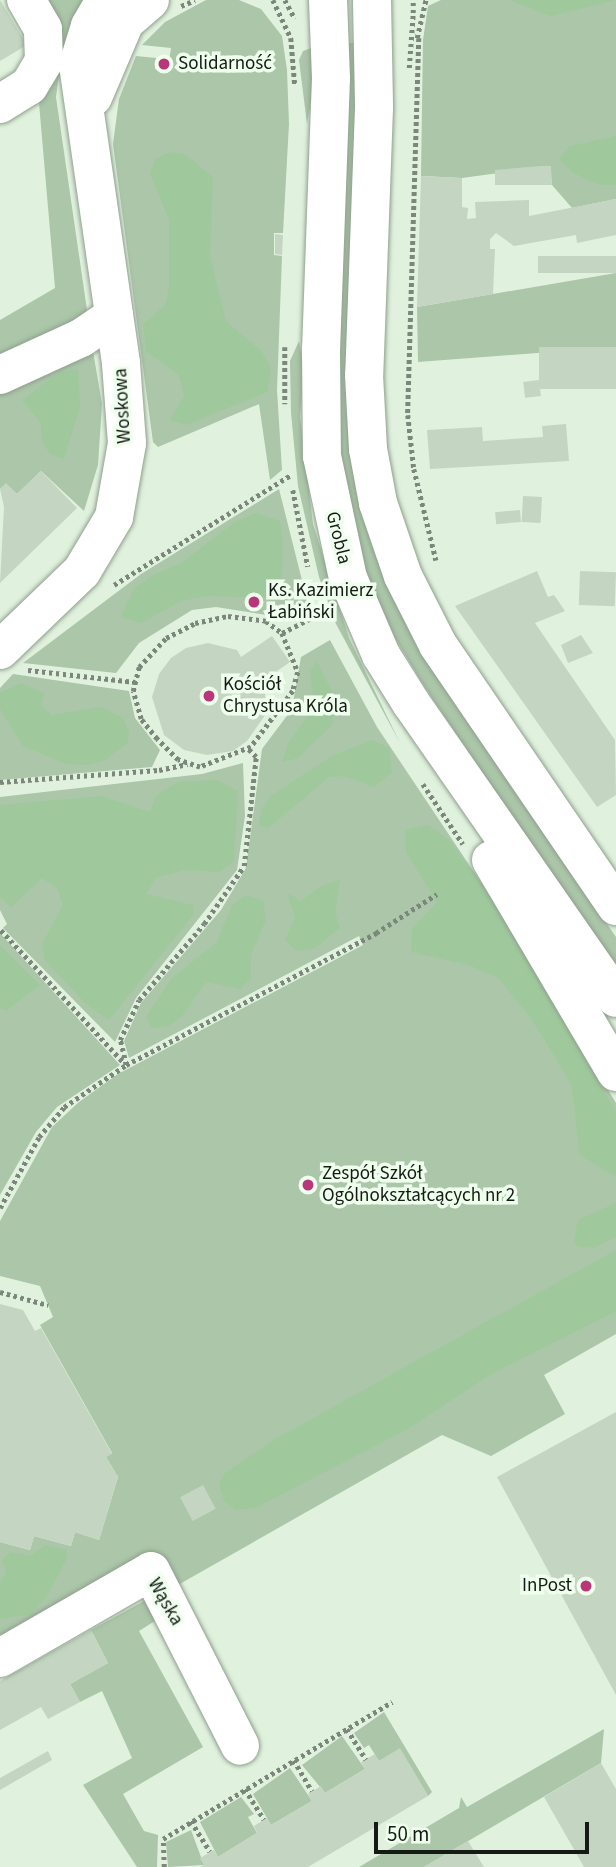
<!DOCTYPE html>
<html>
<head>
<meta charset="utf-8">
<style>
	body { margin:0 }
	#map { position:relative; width:616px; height:1867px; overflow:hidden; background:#e0f2de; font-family:"Source Sans 3",sans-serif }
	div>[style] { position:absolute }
	.green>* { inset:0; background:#abc6a8 }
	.forest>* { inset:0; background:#9fc99c }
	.building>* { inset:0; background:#c4d6c2; transform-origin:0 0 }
	.path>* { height:4.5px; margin-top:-2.25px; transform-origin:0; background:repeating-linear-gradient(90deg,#7b877a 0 3.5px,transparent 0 7px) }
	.roads { filter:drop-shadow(0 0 2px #8ea08d) drop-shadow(0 0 2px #8ea08d) }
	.minor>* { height:38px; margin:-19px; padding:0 19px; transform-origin:19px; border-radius:19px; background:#fff }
	.major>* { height:38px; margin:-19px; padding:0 19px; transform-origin:19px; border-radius:19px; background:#fff }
	.dots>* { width:19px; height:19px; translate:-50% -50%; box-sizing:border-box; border:4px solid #efffee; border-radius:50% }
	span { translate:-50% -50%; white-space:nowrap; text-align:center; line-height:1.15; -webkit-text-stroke:7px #efffee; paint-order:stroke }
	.poi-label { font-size:19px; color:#151b14 }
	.left { translate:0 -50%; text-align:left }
	.right { translate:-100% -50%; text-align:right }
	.street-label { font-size:19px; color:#151b14 }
	.scale { position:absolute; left:374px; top:1822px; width:215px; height:32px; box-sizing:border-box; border:4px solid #151b14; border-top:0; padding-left:9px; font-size:21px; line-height:24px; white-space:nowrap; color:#151b14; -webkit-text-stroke:5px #efffee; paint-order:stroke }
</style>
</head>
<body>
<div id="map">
	<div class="green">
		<i style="clip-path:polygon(37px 0,85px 0,63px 46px,56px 97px,88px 317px,0 364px,0 320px,55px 288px,39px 103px)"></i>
		<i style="clip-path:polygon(206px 0,239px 0,261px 9px,282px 36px,287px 70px,289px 124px,283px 233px,274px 233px,274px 255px,282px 256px,277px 390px,282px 470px,270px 480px,259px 404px,158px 447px,153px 442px,113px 144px,119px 99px,136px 56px,156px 58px,155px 69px,168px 69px,171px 48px,142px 45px,165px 22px)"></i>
		<i style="clip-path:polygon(441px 0,616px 0,616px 199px,572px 208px,552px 185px,550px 166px,462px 178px,421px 176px,423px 40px,428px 6px)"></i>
		<i style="clip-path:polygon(348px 43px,356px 43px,360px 504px,380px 568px,414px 640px,616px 937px,616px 971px,426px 689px,395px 638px,366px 573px,338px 443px)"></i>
		<i style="clip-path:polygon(314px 47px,314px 85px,307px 124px,299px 60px,303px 51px)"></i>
		<i style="clip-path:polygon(616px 273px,616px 347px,418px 362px,417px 307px)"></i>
		<i style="clip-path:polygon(299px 341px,304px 369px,300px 417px,313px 524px,349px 638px,400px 743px,336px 624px,319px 577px,298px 486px,291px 413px,290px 361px)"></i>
		<i style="clip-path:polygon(93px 351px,102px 404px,98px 465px,84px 511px,41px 471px,17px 494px,6px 484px,0 489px,0 392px)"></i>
		<i style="clip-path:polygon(279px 489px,308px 604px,279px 617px,216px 607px,192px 610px,139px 643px,116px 673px,23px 663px,141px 574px)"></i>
		<i style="clip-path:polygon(330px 640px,377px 727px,504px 917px,616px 1103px,616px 1334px,544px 1375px,565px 1414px,491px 1456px,442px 1435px,155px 1598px,135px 1568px,0 1640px,0 1542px,30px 1550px,34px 1536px,71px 1546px,75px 1532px,99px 1540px,118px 1477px,106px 1457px,112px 1453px,40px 1325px,53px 1317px,40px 1286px,0 1276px,0 1221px,52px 1127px,79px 1102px,118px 1074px,363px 945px,359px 936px,129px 1058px,124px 1041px,141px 1003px,221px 910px,246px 868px,262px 749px,292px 709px,301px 657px)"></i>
		<i style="clip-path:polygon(13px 674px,129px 691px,135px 718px,160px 750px,152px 767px,0 780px,0 688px)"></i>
		<i style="clip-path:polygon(243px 763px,245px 816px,237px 870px,136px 998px,115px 1042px,3px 928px,7px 924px,0 910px,0 797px,202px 774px)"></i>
		<i style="clip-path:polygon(0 933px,120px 1065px,57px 1107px,36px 1132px,0 1195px)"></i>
		<i style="clip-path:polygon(146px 1600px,158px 1619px,139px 1631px,203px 1747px,123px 1794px,144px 1831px,158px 1835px,157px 1867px,137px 1867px,83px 1785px,132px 1758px,102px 1691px,80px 1702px,70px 1684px,108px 1663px,91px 1630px)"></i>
		<i style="clip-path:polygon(384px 1712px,432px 1792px,428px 1796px,400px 1749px,379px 1761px,369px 1745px,364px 1748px,354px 1733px)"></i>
		<i style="clip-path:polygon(604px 1729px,601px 1763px,424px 1867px,359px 1867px,459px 1808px,461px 1797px,467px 1807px)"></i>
		<i style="clip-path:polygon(342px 1736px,365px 1769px,325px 1793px,302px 1765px)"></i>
		<i style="clip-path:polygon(290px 1768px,312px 1801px,271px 1825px,253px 1794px)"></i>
		<i style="clip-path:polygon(241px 1797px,254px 1814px,248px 1817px,257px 1833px,218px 1857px,200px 1822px)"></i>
		<i style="clip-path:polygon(191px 1830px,204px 1865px,168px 1867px,166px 1842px)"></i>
	</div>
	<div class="forest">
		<i style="clip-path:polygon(509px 0,616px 0,551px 16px)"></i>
		<i style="clip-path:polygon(616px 136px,616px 185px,599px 185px,572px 172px,559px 159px,570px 146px)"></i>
		<i style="clip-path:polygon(171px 152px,186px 155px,213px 177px,210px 256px,226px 321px,262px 352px,271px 368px,267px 392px,186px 425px,170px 420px,184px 396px,179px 375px,146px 351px,143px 325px,165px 305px,169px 288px,169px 220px,150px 174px,155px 159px)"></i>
		<i style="clip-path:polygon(78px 369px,80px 407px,64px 459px,50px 454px,41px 438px,41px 423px,22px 400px,58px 373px)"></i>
		<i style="clip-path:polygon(256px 513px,280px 521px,283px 539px,282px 581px,270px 598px,206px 596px,181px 601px,141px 623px,121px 617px,133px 590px,153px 575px,181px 563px,235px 522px)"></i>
		<i style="clip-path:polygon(317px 661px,335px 698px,332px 725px,298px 758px,282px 762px,288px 743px,309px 714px,313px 696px,310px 672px)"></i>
		<i style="clip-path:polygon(21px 683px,44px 693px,41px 705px,52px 715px,101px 707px,123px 718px,129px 732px,127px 744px,103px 761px,85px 765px,67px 764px,23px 746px,0 709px,0 693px)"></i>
		<i style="clip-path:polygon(372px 740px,389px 748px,392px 772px,374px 787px,344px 776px,329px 777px,268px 828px,259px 825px,261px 810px,271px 796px,332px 756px)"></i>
		<i style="clip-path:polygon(217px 780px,238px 791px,234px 861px,219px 872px,185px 870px,157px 877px,146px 894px,193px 905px,194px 914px,109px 1020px,86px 1004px,45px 960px,42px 944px,63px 905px,57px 888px,42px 878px,11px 907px,0 897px,0 805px,102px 796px,150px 812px,156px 796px,178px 782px)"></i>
		<i style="clip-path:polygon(428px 825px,450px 841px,479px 880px,616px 1112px,616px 1177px,580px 1155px,571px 1083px,530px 1017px,498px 978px,469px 965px,411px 952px,412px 929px,437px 902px,406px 852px,405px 830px)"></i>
		<i style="clip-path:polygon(340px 880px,335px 913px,340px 928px,315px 948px,297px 951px,285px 940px,295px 918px,287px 892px,301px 901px,321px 886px)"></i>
		<i style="clip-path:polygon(246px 895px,263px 901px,266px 920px,251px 954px,251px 978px,240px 989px,206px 982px,182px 1016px,169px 1026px,152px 1028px,146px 1017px,172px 978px,216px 943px,232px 905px)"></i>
		<i style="clip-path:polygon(0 945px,40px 985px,7px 1010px,0 1008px)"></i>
		<i style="clip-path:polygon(616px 1203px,616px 1237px,593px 1248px,578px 1246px,574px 1242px,578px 1220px)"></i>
		<i style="clip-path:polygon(616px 1250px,616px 1311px,491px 1374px,408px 1429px,255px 1508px,235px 1510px,224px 1500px,219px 1485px,224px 1474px,272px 1441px)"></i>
		<i style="clip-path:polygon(45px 1545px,66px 1550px,67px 1558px,47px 1596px,30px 1614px,0 1619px,0 1582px,6px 1574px,2px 1560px,10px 1552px,31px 1556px)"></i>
	</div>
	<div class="building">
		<i style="clip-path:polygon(0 0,27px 45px,0 61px)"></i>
		<i style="clip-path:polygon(541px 166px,551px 166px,552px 185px,495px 185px,495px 170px)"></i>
		<i style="clip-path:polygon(421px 176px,462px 178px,462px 207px,468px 208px,467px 219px,476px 218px,475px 202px,529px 200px,529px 216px,616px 199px,616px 235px,577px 243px,576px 235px,514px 246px,496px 233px,490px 239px,490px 249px,495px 249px,493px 294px,417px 307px)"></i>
		<i style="clip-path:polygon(275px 234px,283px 235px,282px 255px,275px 254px)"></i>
		<i style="left:616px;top:256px;width:17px;height:78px;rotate:90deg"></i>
		<i style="left:616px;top:347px;width:42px;height:77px;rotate:90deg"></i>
		<i style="left:539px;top:380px;width:16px;height:16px;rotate:83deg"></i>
		<i style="clip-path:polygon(566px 424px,569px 461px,430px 469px,427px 430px,482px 427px,483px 441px,543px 437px,542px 426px)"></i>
		<i style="clip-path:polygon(41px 471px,77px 508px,0 583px,4px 507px,0 489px,6px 483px,17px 494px)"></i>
		<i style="left:523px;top:496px;width:19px;height:26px;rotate:3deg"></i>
		<i style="left:520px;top:510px;width:12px;height:25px;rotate:85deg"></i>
		<i style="clip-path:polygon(537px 571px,548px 597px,554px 595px,565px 611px,535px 623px,615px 740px,616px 795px,597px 807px,455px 606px)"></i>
		<i style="left:580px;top:571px;width:36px;height:34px;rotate:2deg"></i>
		<i style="clip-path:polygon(581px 635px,593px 653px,568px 663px,561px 645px)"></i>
		<i style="clip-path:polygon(272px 636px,290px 662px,260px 683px,265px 690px,266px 714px,247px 741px,233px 751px,207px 755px,184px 750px,164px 735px,152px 697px,159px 674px,171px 658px,186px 648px,208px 643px,237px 650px,241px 657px)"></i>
		<i style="clip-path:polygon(0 1304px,23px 1310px,35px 1331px,41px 1328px,112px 1454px,106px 1457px,118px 1477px,99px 1540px,75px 1532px,71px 1546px,34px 1536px,30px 1550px,0 1542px)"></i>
		<i style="clip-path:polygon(616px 1412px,616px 1695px,497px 1477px)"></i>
		<i style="left:203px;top:1485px;width:27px;height:26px;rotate:62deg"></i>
		<i style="clip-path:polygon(91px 1630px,108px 1663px,70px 1684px,80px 1702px,48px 1719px,41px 1707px,0 1730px,0 1681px)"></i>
		<i style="clip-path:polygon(400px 1748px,428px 1796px,308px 1867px,200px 1867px,204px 1865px,200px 1858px,214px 1850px,218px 1857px,257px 1833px,254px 1826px,267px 1818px,271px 1825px,312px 1801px,308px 1794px,321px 1786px,325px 1793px,365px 1769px,361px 1762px,375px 1754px,379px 1761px)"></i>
		<i style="clip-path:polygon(48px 1751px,52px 1760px,0 1790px,0 1778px)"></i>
		<i style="clip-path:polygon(601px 1763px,616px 1789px,616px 1867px,584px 1867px,544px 1797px)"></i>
		<i style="clip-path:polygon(468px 1841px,484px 1867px,424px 1867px)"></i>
	</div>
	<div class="path">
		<i style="left:273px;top:0;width:42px;rotate:64.7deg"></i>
		<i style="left:285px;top:0;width:21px;rotate:62deg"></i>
		<i style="left:181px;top:6px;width:15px;rotate:-23deg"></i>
		<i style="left:413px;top:13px;width:13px;rotate:-90deg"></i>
		<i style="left:291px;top:38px;width:48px;rotate:85.2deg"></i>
		<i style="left:417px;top:38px;width:39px;rotate:-77deg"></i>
		<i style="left:419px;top:38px;width:377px;rotate:91.7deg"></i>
		<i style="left:408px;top:415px;width:54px;rotate:83.7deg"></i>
		<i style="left:414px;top:469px;width:94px;rotate:76.4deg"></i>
		<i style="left:409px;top:68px;width:55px;rotate:-85.8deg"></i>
		<i style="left:285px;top:347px;width:57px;rotate:90deg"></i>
		<i style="left:293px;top:490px;width:78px;rotate:79deg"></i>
		<i style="left:114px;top:585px;width:208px;rotate:-31.9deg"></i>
		<i style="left:228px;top:616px;width:38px;rotate:7deg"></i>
		<i style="left:266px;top:621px;width:20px;rotate:37deg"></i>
		<i style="left:282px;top:633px;width:42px;rotate:67.7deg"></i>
		<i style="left:298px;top:672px;width:20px;rotate:105deg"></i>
		<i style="left:293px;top:691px;width:70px;rotate:126.9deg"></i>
		<i style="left:251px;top:747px;width:55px;rotate:158.6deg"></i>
		<i style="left:200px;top:767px;width:23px;rotate:-162deg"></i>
		<i style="left:178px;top:760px;width:30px;rotate:-135deg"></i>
		<i style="left:157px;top:739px;width:26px;rotate:-129deg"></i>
		<i style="left:141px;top:719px;width:29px;rotate:-106deg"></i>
		<i style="left:133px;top:691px;width:25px;rotate:-76deg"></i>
		<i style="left:139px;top:667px;width:40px;rotate:-47deg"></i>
		<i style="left:166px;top:638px;width:33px;rotate:-27deg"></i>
		<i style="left:195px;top:623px;width:34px;rotate:-12deg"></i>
		<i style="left:282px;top:633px;width:48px;rotate:-27.1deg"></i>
		<i style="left:28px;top:670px;width:108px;rotate:6.4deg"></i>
		<i style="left:0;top:782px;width:159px;rotate:-4.3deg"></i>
		<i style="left:159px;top:770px;width:29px;rotate:-12deg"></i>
		<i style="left:423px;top:784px;width:72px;rotate:56.3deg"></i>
		<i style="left:1px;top:930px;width:183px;rotate:47.2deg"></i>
		<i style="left:126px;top:1065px;width:26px;rotate:-103deg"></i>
		<i style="left:120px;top:1040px;width:44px;rotate:-64.6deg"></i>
		<i style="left:139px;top:1000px;width:100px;rotate:-49.5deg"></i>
		<i style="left:204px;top:924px;width:70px;rotate:-55.4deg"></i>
		<i style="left:244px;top:866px;width:110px;rotate:-83.7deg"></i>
		<i style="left:256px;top:757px;width:11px;rotate:-135deg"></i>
		<i style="left:0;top:1208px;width:81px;rotate:-61.2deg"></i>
		<i style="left:39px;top:1137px;width:39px;rotate:-50deg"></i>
		<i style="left:64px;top:1107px;width:75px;rotate:-34.1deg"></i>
		<i style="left:126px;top:1065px;width:283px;rotate:-27.8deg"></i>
		<i style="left:376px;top:933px;width:72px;rotate:-32.6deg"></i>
		<i style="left:0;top:1292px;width:50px;rotate:15.2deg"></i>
		<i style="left:347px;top:1729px;width:36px;rotate:58deg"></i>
		<i style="left:294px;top:1760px;width:36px;rotate:60deg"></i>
		<i style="left:245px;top:1789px;width:36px;rotate:58deg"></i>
		<i style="left:191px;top:1821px;width:36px;rotate:58deg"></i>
		<i style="left:164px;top:1867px;width:28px;rotate:-92deg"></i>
		<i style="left:163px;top:1839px;width:267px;rotate:-30.9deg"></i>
	</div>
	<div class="roads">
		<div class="minor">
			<i style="left:93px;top:97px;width:82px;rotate:-66.9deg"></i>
			<i style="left:125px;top:22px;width:33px;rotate:-41deg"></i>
			<i style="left:0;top:104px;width:34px;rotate:-32deg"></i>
			<i style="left:29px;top:86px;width:29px;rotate:-59deg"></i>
			<i style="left:44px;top:61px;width:32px;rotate:-92deg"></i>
			<i style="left:43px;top:29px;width:34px;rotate:-120deg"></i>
			<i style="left:0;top:375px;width:89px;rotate:-24.6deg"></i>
			<i style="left:81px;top:338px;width:40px;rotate:-34deg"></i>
			<i style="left:0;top:650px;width:114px;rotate:-43.9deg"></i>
			<i style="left:82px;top:571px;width:63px;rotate:-59.3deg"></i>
			<i style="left:114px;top:517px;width:75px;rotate:-80deg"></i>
			<i style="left:127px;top:443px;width:80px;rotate:-94.3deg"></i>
			<i style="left:121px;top:363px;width:301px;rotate:-98.2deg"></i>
			<i style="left:78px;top:65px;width:41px;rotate:-72.9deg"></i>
			<i style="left:90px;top:26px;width:30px;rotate:-60deg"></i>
			<i style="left:0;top:1658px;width:174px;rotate:-29.9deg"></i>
			<i style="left:151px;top:1571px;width:196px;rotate:63deg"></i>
		</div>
		<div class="major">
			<i style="left:328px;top:0;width:78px;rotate:87.8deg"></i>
			<i style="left:331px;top:78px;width:271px;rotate:92.1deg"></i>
			<i style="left:321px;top:349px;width:107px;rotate:89.5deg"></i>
			<i style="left:322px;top:456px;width:125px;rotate:78deg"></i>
			<i style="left:348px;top:578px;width:84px;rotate:66.8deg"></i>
			<i style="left:381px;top:655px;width:57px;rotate:58deg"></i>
			<i style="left:411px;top:703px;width:359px;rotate:55.2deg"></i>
			<i style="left:372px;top:0;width:108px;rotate:88.9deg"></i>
			<i style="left:374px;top:108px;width:267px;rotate:92.1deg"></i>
			<i style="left:364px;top:375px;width:74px;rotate:86.9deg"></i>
			<i style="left:368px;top:449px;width:55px;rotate:79.5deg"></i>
			<i style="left:378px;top:503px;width:77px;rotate:71.1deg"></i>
			<i style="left:403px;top:576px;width:77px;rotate:63.1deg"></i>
			<i style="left:438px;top:645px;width:316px;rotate:55.7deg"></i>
			<i style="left:491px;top:860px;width:246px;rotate:59.5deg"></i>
		</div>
	</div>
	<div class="dots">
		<i style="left:164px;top:64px;background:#ba367b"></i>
		<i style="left:254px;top:602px;background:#ba367b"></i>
		<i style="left:209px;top:696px;background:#ba367b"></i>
		<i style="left:308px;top:1185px;background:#ba367b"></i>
		<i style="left:586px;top:1586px;background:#ba367b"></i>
	</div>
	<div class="poi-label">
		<span class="left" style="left:178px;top:64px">Solidarność</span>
		<span class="left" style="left:268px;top:602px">Ks. Kazimierz<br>Łabiński</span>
		<span class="left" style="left:223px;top:696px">Kościół<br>Chrystusa Króla</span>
		<span class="left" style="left:322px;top:1185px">Zespół Szkół<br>Ogólnokształcących nr 2</span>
		<span class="right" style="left:572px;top:1586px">InPost</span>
	</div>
	<div class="street-label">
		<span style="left:123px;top:406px;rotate:-93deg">Woskowa</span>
		<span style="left:338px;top:538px;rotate:76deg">Grobla</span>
		<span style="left:165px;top:1602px;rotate:60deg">Wąska</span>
	</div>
	<div class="scale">50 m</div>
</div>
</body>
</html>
